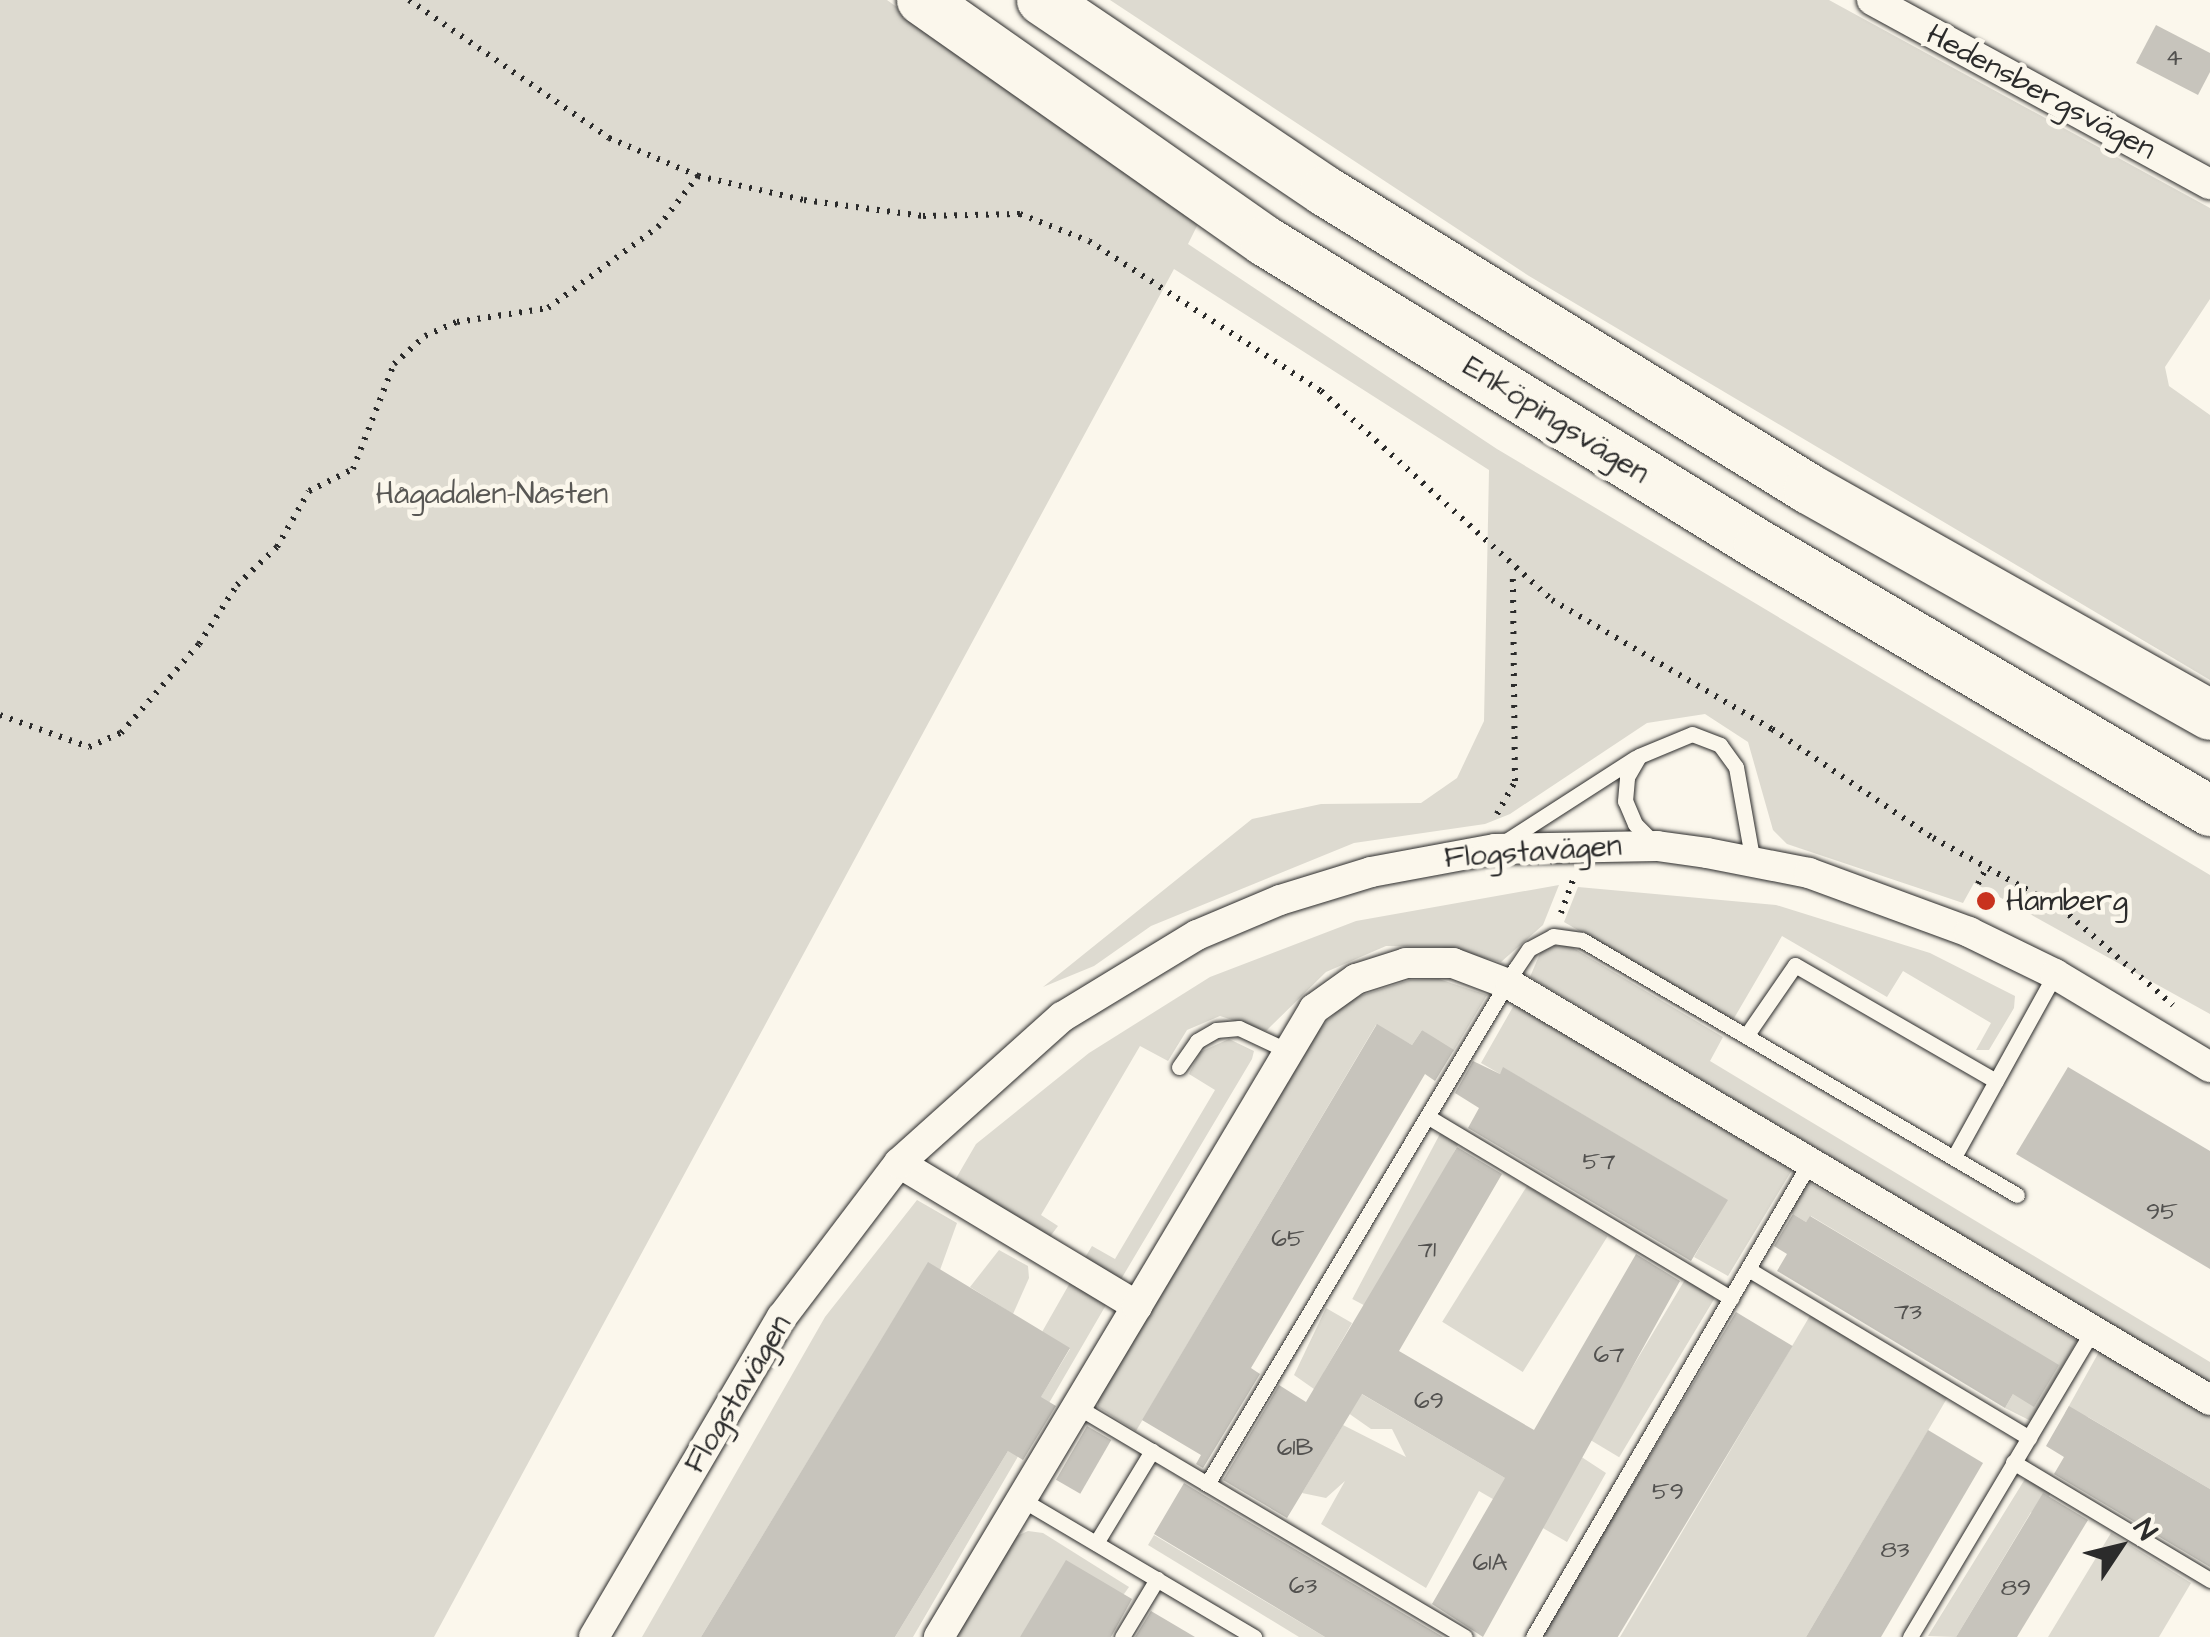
<!DOCTYPE html>
<html>
<head>
<meta charset="utf-8">
<style>
	body { margin:0 }
	#map { position:relative; width:2210px; height:1637px; overflow:hidden; background:#fbf7ec; font-family:"Architects Daughter",sans-serif }
	div>[style] { position:absolute }
	.green>* { inset:0; background:#dddad0; transform-origin:0 0 }
	.building>* { inset:0; background:#c7c4bc; transform-origin:0 0 }
	.path>* { height:6px; margin-top:-3px; transform-origin:0; background:repeating-linear-gradient(90deg,#2b2b2b 0 2.5px,transparent 0 10.5px) }
	.roads { filter:drop-shadow(0 0 2px #2b2b2b) drop-shadow(0 0 2px #2b2b2b) }
	.lane>* { height:15px; margin:-7.5px; padding:0 7.5px; transform-origin:7.5px; border-radius:7.5px; background:#fbf7ec }
	.street>* { height:30px; margin:-15px; padding:0 15px; transform-origin:15px; border-radius:15px; background:#fbf7ec }
	.primary>* { height:50px; margin:-25px; padding:0 25px; transform-origin:25px; border-radius:25px; background:#fbf7ec }
	.dots>* { width:28px; height:28px; translate:-50% -50%; box-sizing:border-box; border:5px solid #fbf7ec; border-radius:50% }
	span { translate:-50% -50%; white-space:nowrap; text-align:center; line-height:1.15; -webkit-text-stroke:9px #fbf7ec; paint-order:stroke }
	.number-label { font-size:25px; color:#52514f }
	.number-label span { -webkit-text-stroke-width:0 }
	.street-label { font-size:30px; color:#2b2b2b }
	.park-label { font-size:30px; color:#585754 }
	.poi-label { font-size:30px; color:#2b2b2b }
	.left { translate:0 -50%; text-align:left }
	.north { position:absolute; left:2070px; top:1497px; width:100px; height:100px; -webkit-text-stroke:8px #fbf7ec; paint-order:stroke; rotate:55deg; font-size:28px; font-weight:700; line-height:40px; text-align:center; color:#2b2b2b }
	.north::after { content:''; display:block; margin:auto; width:35px; height:45px; background:#2b2b2b; clip-path:polygon(50% 0,100% 100%,50% 72%,0 100%) }
</style>
</head>
<body>
<div id="map">
	<div class="green">
		<i style="clip-path:polygon(0 0,887px 0,1198px 224px,1188px 244px,1497px 449px,2210px 875px,2210px 1014px,1974px 883px,1963px 903px,1787px 844px,1773px 830px,1748px 742px,1705px 714px,1647px 723px,1510px 814px,1485px 824px,1354px 843px,1151px 926px,1094px 966px,1043px 987px,1252px 819px,1321px 804px,1421px 803px,1457px 778px,1484px 721px,1489px 470px,1174px 269px,434px 1637px,0 1637px)"></i>
		<i style="clip-path:polygon(1110px 0,1829px 0,2210px 208px,2210px 299px,2165px 367px,2169px 386px,2210px 415px,2210px 680px,1529px 276px)"></i>
		<i style="clip-path:polygon(1559px 885px,1543px 925px,1501px 962px,1441px 947px,1386px 946px,1326px 972px,1266px 1031px,1220px 1016px,1187px 1030px,1168px 1061px,1140px 1046px,1041px 1215px,1058px 1226px,1049px 1238px,955px 1180px,976px 1144px,1089px 1053px,1210px 977px,1356px 921px)"></i>
		<i style="clip-path:polygon(1578px 887px,1776px 905px,1930px 953px,2015px 996px,2014px 1008px,1989px 1050px,1976px 1050px,1991px 1023px,1903px 971px,1887px 997px,1782px 936px,1733px 1020px,1564px 922px)"></i>
		<i style="clip-path:polygon(1554px 946px,1570px 946px,1723px 1037px,1710px 1061px,2210px 1362px,2210px 1383px,1530px 977px,1541px 951px)"></i>
		<i style="clip-path:polygon(1439px 979px,1487px 995px,1453px 1052px,1422px 1030px,1412px 1045px,1376px 1025px,1136px 1431px,1098px 1407px,1097px 1397px,1307px 1040px,1350px 999px,1410px 980px)"></i>
		<i style="clip-path:polygon(1514px 1005px,1792px 1170px,1728px 1276px,1694px 1257px,1727px 1200px,1504px 1068px,1500px 1074px,1481px 1063px)"></i>
		<i style="clip-path:polygon(1229px 1039px,1254px 1051px,1252px 1059px,1117px 1286px,1081px 1264px,1092px 1246px,1115px 1259px,1215px 1090px,1189px 1074px,1200px 1052px)"></i>
		<i style="left:1441px;top:1132px;width:21px;height:189px;rotate:28deg"></i>
		<i style="clip-path:polygon(1808px 1182px,2077px 1341px,2031px 1421px,2005px 1408px,2037px 1352px,1811px 1216px,1806px 1222px,1788px 1211px)"></i>
		<i style="left:1527px;top:1186px;width:95px;height:160px;rotate:32deg"></i>
		<i style="clip-path:polygon(917px 1200px,957px 1223px,940px 1270px,928px 1263px,701px 1637px,642px 1637px,825px 1317px)"></i>
		<i style="clip-path:polygon(999px 1250px,1028px 1266px,1029px 1278px,1013px 1314px,970px 1287px)"></i>
		<i style="left:1686px;top:1278px;width:35px;height:188px;rotate:31deg"></i>
		<i style="clip-path:polygon(1071px 1281px,1106px 1305px,913px 1637px,895px 1637px,1070px 1349px,1042px 1332px)"></i>
		<i style="clip-path:polygon(1326px 1308px,1352px 1323px,1324px 1372px,1551px 1505px,1580px 1456px,1606px 1473px,1567px 1542px,1479px 1491px,1426px 1588px,1321px 1524px,1345px 1481px,1326px 1498px,1302px 1493px,1343px 1425px,1406px 1457px,1392px 1429px,1371px 1429px,1294px 1375px)"></i>
		<i style="clip-path:polygon(1811px 1314px,1949px 1395px,1806px 1637px,1620px 1637px)"></i>
		<i style="clip-path:polygon(2100px 1350px,2210px 1417px,2210px 1489px,2088px 1417px,2065px 1413px)"></i>
		<i style="clip-path:polygon(2025px 1479px,2052px 1491px,2038px 1516px,2031px 1512px,1956px 1637px,1928px 1636px)"></i>
		<i style="clip-path:polygon(1028px 1531px,1043px 1533px,1129px 1587px,1124px 1594px,1020px 1637px,954px 1637px,1013px 1538px)"></i>
		<i style="clip-path:polygon(2111px 1533px,2191px 1583px,2159px 1637px,2048px 1637px)"></i>
		<i style="clip-path:polygon(1154px 1535px,1325px 1637px,1299px 1637px,1148px 1545px)"></i>
	</div>
	<div class="building">
		<i style="clip-path:polygon(2156px 25px,2210px 53px,2210px 72px,2198px 95px,2136px 63px)"></i>
		<i style="clip-path:polygon(1377px 1024px,1412px 1045px,1422px 1030px,1454px 1050px,1435px 1081px,1425px 1074px,1251px 1368px,1260px 1374px,1203px 1468px,1196px 1464px,1201px 1455px,1142px 1420px)"></i>
		<i style="clip-path:polygon(1473px 1061px,1500px 1074px,1503px 1067px,1728px 1200px,1691px 1261px,1468px 1128px,1479px 1108px,1455px 1093px)"></i>
		<i style="clip-path:polygon(2068px 1067px,2210px 1151px,2210px 1269px,2016px 1154px)"></i>
		<i style="clip-path:polygon(1457px 1147px,1502px 1174px,1399px 1351px,1534px 1430px,1636px 1254px,1680px 1281px,1483px 1637px,1432px 1604px,1505px 1478px,1362px 1394px,1287px 1518px,1223px 1480px,1279px 1385px,1306px 1402px)"></i>
		<i style="clip-path:polygon(1793px 1214px,1806px 1222px,1810px 1216px,2059px 1365px,2034px 1407px,2013px 1394px,2005px 1408px,1777px 1271px,1787px 1254px,1774px 1246px)"></i>
		<i style="clip-path:polygon(928px 1262px,1070px 1348px,1041px 1397px,1056px 1406px,1023px 1460px,1008px 1451px,895px 1637px,701px 1637px)"></i>
		<i style="left:1736px;top:1312px;width:66px;height:376px;rotate:31deg"></i>
		<i style="clip-path:polygon(2069px 1406px,2210px 1489px,2210px 1567px,2054px 1474px,2064px 1457px,2046px 1446px)"></i>
		<i style="left:1087px;top:1426px;width:28px;height:62px;rotate:30deg"></i>
		<i style="clip-path:polygon(1928px 1430px,1983px 1463px,1881px 1637px,1806px 1637px)"></i>
		<i style="clip-path:polygon(1184px 1483px,1202px 1494px,1443px 1637px,1325px 1637px,1154px 1534px)"></i>
		<i style="clip-path:polygon(2043px 1493px,2088px 1520px,2017px 1637px,1956px 1637px)"></i>
		<i style="clip-path:polygon(1066px 1560px,1132px 1599px,1111px 1637px,1020px 1637px)"></i>
		<i style="clip-path:polygon(1151px 1611px,1195px 1637px,1135px 1637px)"></i>
	</div>
	<div class="path">
		<i style="left:409px;top:0;width:243px;rotate:34.6deg"></i>
		<i style="left:609px;top:138px;width:97px;rotate:23.1deg"></i>
		<i style="left:698px;top:176px;width:109px;rotate:12.8deg"></i>
		<i style="left:804px;top:200px;width:120px;rotate:7.7deg"></i>
		<i style="left:923px;top:216px;width:97px;rotate:-1.2deg"></i>
		<i style="left:1020px;top:214px;width:74px;rotate:21.4deg"></i>
		<i style="left:1089px;top:241px;width:276px;rotate:32.9deg"></i>
		<i style="left:1321px;top:391px;width:312px;rotate:42.1deg"></i>
		<i style="left:1552px;top:600px;width:255px;rotate:30.4deg"></i>
		<i style="left:1772px;top:729px;width:194px;rotate:34.1deg"></i>
		<i style="left:1933px;top:838px;width:146px;rotate:28.7deg"></i>
		<i style="left:2061px;top:908px;width:148px;rotate:40.9deg"></i>
		<i style="left:0;top:715px;width:95px;rotate:19.8deg"></i>
		<i style="left:89px;top:747px;width:35px;rotate:-24deg"></i>
		<i style="left:121px;top:733px;width:118px;rotate:-48.8deg"></i>
		<i style="left:199px;top:644px;width:70px;rotate:-57.2deg"></i>
		<i style="left:237px;top:585px;width:55px;rotate:-43.5deg"></i>
		<i style="left:277px;top:547px;width:64px;rotate:-60.3deg"></i>
		<i style="left:309px;top:491px;width:49px;rotate:-26.6deg"></i>
		<i style="left:353px;top:469px;width:113px;rotate:-68.7deg"></i>
		<i style="left:394px;top:364px;width:42px;rotate:-42.1deg"></i>
		<i style="left:425px;top:336px;width:35px;rotate:-24deg"></i>
		<i style="left:457px;top:322px;width:92px;rotate:-8.7deg"></i>
		<i style="left:548px;top:308px;width:137px;rotate:-36.4deg"></i>
		<i style="left:658px;top:227px;width:65px;rotate:-51.9deg"></i>
		<i style="left:1497px;top:814px;width:38px;rotate:-61deg"></i>
		<i style="left:1515px;top:781px;width:208px;rotate:-90.6deg"></i>
		<i style="left:1978px;top:884px;width:16px;rotate:-63deg"></i>
		<i style="left:1561px;top:913px;width:37px;rotate:-70deg"></i>
	</div>
	<div class="roads">
		<div class="lane">
			<i style="left:1503px;top:843px;width:157px;rotate:-32.8deg"></i>
			<i style="left:1657px;top:846px;width:31px;rotate:-135deg"></i>
			<i style="left:1635px;top:824px;width:25px;rotate:-113deg"></i>
			<i style="left:1625px;top:801px;width:24px;rotate:-85deg"></i>
			<i style="left:1627px;top:777px;width:24px;rotate:-60deg"></i>
			<i style="left:1639px;top:756px;width:57px;rotate:-22.5deg"></i>
			<i style="left:1692px;top:734px;width:30px;rotate:21deg"></i>
			<i style="left:1720px;top:745px;width:27px;rotate:54deg"></i>
			<i style="left:1736px;top:767px;width:97px;rotate:79.9deg"></i>
			<i style="left:1746px;top:1036px;width:86px;rotate:-55.4deg"></i>
			<i style="left:1795px;top:965px;width:232px;rotate:30deg"></i>
			<i style="left:1179px;top:1067px;width:32px;rotate:-55deg"></i>
			<i style="left:1197px;top:1041px;width:22px;rotate:-30deg"></i>
			<i style="left:1216px;top:1030px;width:23px;rotate:-5deg"></i>
			<i style="left:1239px;top:1028px;width:54px;rotate:25.1deg"></i>
			<i style="left:1430px;top:1118px;width:351px;rotate:30.9deg"></i>
			<i style="left:1954px;top:1157px;width:209px;rotate:-61.1deg"></i>
			<i style="left:1748px;top:1269px;width:328px;rotate:31deg"></i>
			<i style="left:1076px;top:1406px;width:452px;rotate:30.7deg"></i>
			<i style="left:2013px;top:1462px;width:230px;rotate:30.9deg"></i>
			<i style="left:1207px;top:1484px;width:601px;rotate:-59.09deg"></i>
			<i style="left:1516px;top:968px;width:23px;rotate:-56deg"></i>
			<i style="left:1529px;top:949px;width:27px;rotate:-28deg"></i>
			<i style="left:1553px;top:936px;width:29px;rotate:8deg"></i>
			<i style="left:1582px;top:940px;width:504px;rotate:30.38deg"></i>
			<i style="left:1021px;top:1499px;width:271px;rotate:30.6deg"></i>
			<i style="left:1096px;top:1543px;width:108px;rotate:-58.7deg"></i>
			<i style="left:1122px;top:1637px;width:68px;rotate:-58.9deg"></i>
			<i style="left:1533px;top:1637px;width:550px;rotate:-59.75deg"></i>
			<i style="left:1910px;top:1637px;width:357px;rotate:-59.2deg"></i>
		</div>
		<div class="street">
			<i style="left:1872px;top:0;width:385px;rotate:28.6deg"></i>
			<i style="left:899px;top:1163px;width:278px;rotate:31deg"></i>
			<i style="left:1137px;top:1306px;width:386px;rotate:120.9deg"></i>
			<i style="left:1137px;top:1306px;width:346px;rotate:-59.2deg"></i>
			<i style="left:1314px;top:1009px;width:52px;rotate:-35.5deg"></i>
			<i style="left:1356px;top:979px;width:52px;rotate:-17.7deg"></i>
			<i style="left:1406px;top:963px;width:47px"></i>
			<i style="left:1453px;top:963px;width:62px;rotate:20.8deg"></i>
			<i style="left:1511px;top:985px;width:813px;rotate:30.7deg"></i>
			<i style="left:594px;top:1637px;width:371px;rotate:-59.6deg"></i>
			<i style="left:782px;top:1317px;width:193px;rotate:-52.8deg"></i>
			<i style="left:899px;top:1163px;width:219px;rotate:-41.9deg"></i>
			<i style="left:1062px;top:1017px;width:158px;rotate:-31.3deg"></i>
			<i style="left:1197px;top:935px;width:90px;rotate:-22.9deg"></i>
			<i style="left:1280px;top:900px;width:95px;rotate:-17.1deg"></i>
			<i style="left:1371px;top:872px;width:126px;rotate:-10.5deg"></i>
			<i style="left:1495px;top:849px;width:162px;rotate:-1.1deg"></i>
			<i style="left:1657px;top:846px;width:50px;rotate:8deg"></i>
			<i style="left:1707px;top:853px;width:104px;rotate:11.1deg"></i>
			<i style="left:1809px;top:873px;width:171px;rotate:20.2deg"></i>
			<i style="left:1969px;top:932px;width:96px;rotate:26deg"></i>
			<i style="left:2055px;top:974px;width:181px;rotate:31deg"></i>
		</div>
		<div class="primary">
			<i style="left:922px;top:0;width:419px;rotate:35.1deg"></i>
			<i style="left:1265px;top:241px;width:580px;rotate:31.61deg"></i>
			<i style="left:1759px;top:545px;width:524px;rotate:30.53deg"></i>
			<i style="left:1042px;top:0;width:341px;rotate:34deg"></i>
			<i style="left:1325px;top:191px;width:568px;rotate:31.62deg"></i>
			<i style="left:1809px;top:489px;width:460px;rotate:29.4deg"></i>
		</div>
	</div>
	<div class="dots">
		<i style="left:1986px;top:901px;background:#c8321e"></i>
	</div>
	<div class="number-label">
		<span style="left:2174px;top:58px">4</span>
		<span style="left:1599px;top:1162px">57</span>
		<span style="left:2162px;top:1212px">95</span>
		<span style="left:1288px;top:1239px">65</span>
		<span style="left:1427px;top:1250px">71</span>
		<span style="left:1908px;top:1312px">73</span>
		<span style="left:1609px;top:1355px">67</span>
		<span style="left:1429px;top:1401px">69</span>
		<span style="left:1295px;top:1448px">61B</span>
		<span style="left:1668px;top:1492px">59</span>
		<span style="left:1895px;top:1550px">83</span>
		<span style="left:1490px;top:1563px">61A</span>
		<span style="left:1303px;top:1586px">63</span>
		<span style="left:2016px;top:1588px">89</span>
	</div>
	<div class="street-label">
		<span style="left:2041px;top:92px;rotate:28deg">Hedensbergsvägen</span>
		<span style="left:1556px;top:420px;rotate:32deg">Enköpingsvägen</span>
		<span style="left:1533px;top:852px;rotate:-4deg">Flogstavägen</span>
		<span style="left:738px;top:1394px;rotate:-59deg">Flogstavägen</span>
	</div>
	<div class="park-label">
		<span style="left:492px;top:494px">Hågadalen-Nåsten</span>
	</div>
	<div class="poi-label">
		<span class="left" style="left:2006px;top:901px">Hamberg</span>
	</div>
	<div class="north">N</div>
</div>
</body>
</html>
